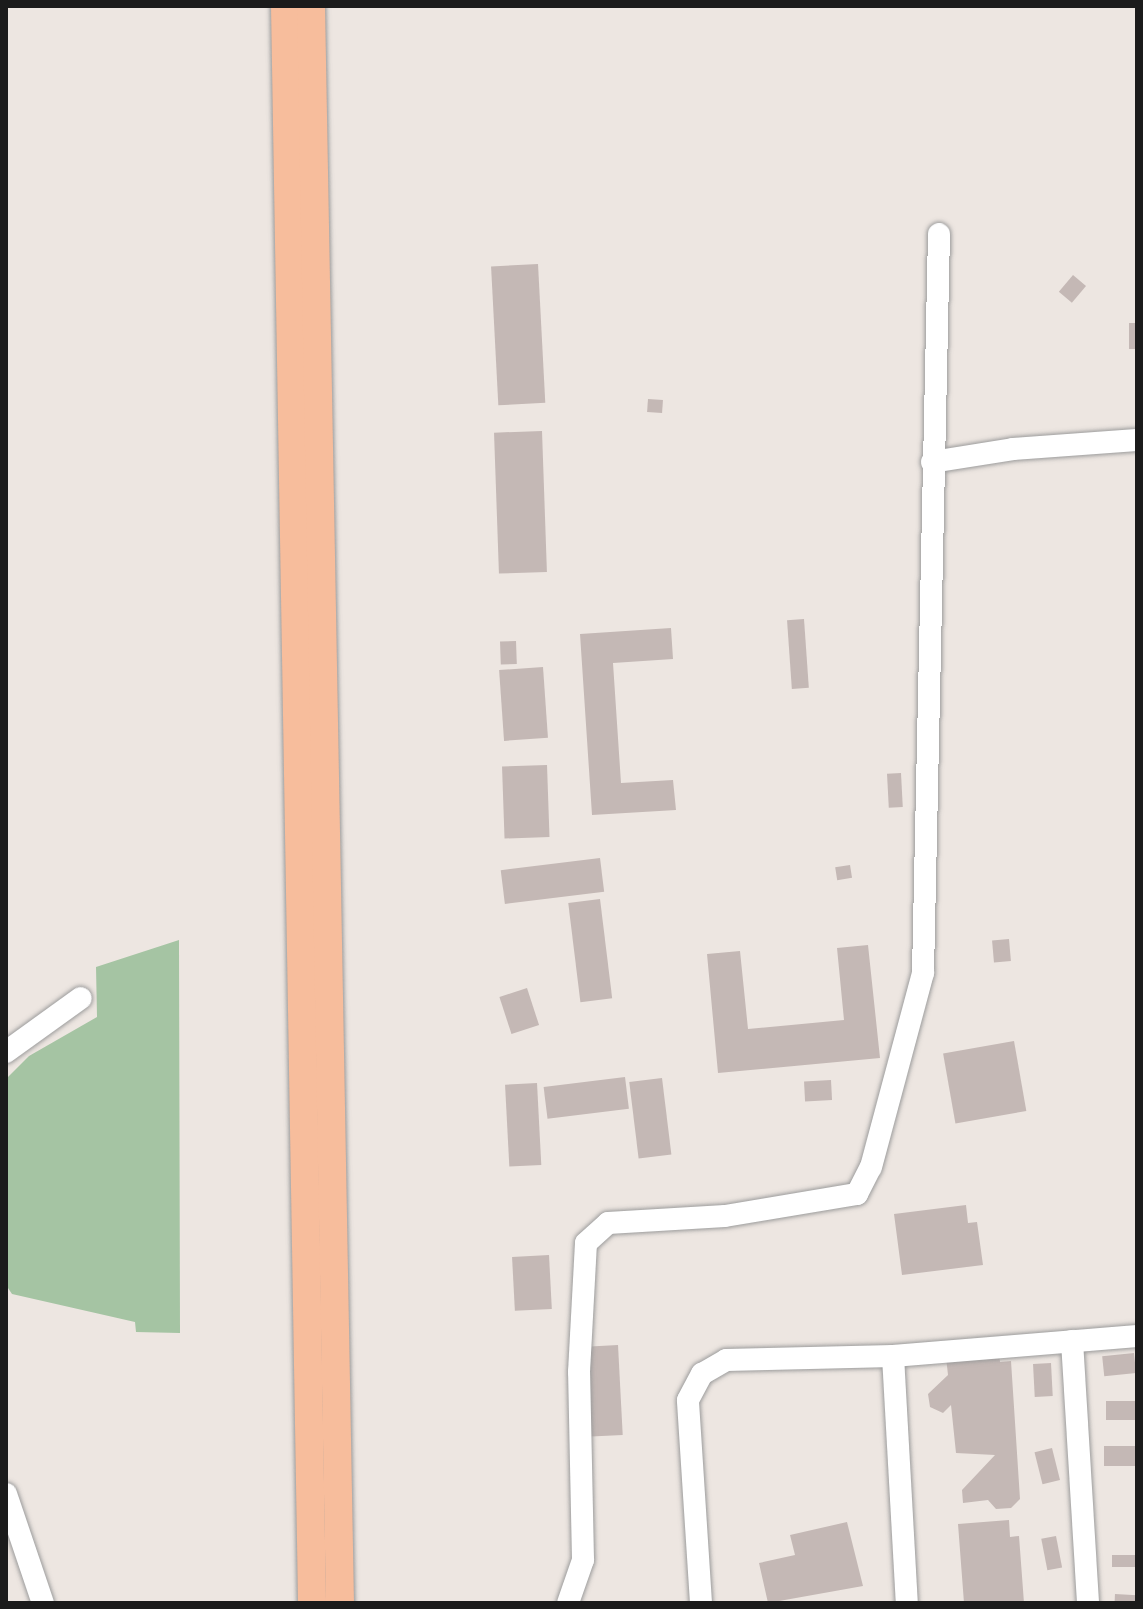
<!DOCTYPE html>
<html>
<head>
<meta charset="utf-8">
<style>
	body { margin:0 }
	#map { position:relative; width:1143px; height:1609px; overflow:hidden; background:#ede6e1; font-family:Quicksand,sans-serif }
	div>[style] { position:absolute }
	.cemetery>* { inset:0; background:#a5c4a3 }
	.building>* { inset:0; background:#c4b8b5; transform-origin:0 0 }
	.roads { filter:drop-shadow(0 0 2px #9c9c9c) drop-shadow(0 0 2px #9c9c9c) }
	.minor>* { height:22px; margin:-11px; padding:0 11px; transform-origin:11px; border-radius:11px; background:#fff }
	.major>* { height:28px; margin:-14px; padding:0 14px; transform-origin:14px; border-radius:14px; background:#f7bd9c }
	span { translate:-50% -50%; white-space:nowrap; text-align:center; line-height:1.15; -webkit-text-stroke:6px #fff; paint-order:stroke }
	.frame { position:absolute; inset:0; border:8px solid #1b1b1b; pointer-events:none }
</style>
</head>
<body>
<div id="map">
	<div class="cemetery">
		<i style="clip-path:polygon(179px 940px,180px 1333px,136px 1332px,135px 1322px,12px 1294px,6px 1285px,6px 1079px,29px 1056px,97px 1017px,96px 967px)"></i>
	</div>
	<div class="building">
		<i style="left:538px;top:264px;width:139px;height:47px;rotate:87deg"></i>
		<i style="left:1073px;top:275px;width:17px;height:22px;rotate:40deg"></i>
		<i style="left:1129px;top:323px;width:8px;height:26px"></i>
		<i style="left:648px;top:399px;width:15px;height:13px;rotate:4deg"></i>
		<i style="left:542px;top:431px;width:141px;height:48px;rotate:88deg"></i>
		<i style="left:804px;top:619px;width:69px;height:17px;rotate:86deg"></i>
		<i style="clip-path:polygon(671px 628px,673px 659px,613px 663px,621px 783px,673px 780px,676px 810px,592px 815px,580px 634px)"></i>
		<i style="left:516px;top:641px;width:23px;height:16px;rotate:88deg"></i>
		<i style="left:543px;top:667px;width:71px;height:44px;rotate:86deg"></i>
		<i style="left:547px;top:765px;width:72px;height:45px;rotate:88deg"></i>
		<i style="left:901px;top:773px;width:34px;height:14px;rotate:87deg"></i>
		<i style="left:600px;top:858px;width:34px;height:100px;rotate:83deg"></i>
		<i style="left:850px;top:865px;width:13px;height:15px;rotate:81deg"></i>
		<i style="left:600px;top:899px;width:100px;height:32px;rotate:83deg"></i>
		<i style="left:1009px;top:939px;width:22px;height:17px;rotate:85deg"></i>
		<i style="clip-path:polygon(868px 945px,880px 1058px,718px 1073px,707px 954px,740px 951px,748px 1029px,844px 1020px,837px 948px)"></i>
		<i style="left:527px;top:988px;width:39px;height:29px;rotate:72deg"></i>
		<i style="left:1014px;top:1041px;width:71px;height:72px;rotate:80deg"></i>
		<i style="left:625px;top:1077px;width:32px;height:82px;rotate:83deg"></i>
		<i style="left:662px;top:1078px;width:77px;height:33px;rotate:83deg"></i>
		<i style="left:831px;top:1080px;width:20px;height:27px;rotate:87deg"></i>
		<i style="left:537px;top:1083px;width:82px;height:32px;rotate:87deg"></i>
		<i style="clip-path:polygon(966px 1205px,968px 1223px,977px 1222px,983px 1265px,902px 1275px,894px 1214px)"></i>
		<i style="left:549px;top:1255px;width:54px;height:37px;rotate:87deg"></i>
		<i style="clip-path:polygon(998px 1343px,1000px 1362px,1011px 1361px,1020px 1499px,1011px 1508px,996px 1509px,988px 1500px,963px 1503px,962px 1490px,995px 1455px,956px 1453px,951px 1405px,943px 1413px,930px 1407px,928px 1394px,948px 1375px,945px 1348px)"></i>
		<i style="left:618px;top:1345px;width:90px;height:37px;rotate:87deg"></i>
		<i style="left:1134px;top:1353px;width:20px;height:32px;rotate:84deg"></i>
		<i style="left:1051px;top:1363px;width:33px;height:18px;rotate:87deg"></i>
		<i style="left:1137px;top:1401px;width:19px;height:31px;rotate:90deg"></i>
		<i style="left:1137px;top:1446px;width:20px;height:33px;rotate:90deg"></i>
		<i style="left:1052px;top:1448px;width:33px;height:18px;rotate:76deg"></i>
		<i style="clip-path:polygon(1009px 1520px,1010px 1537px,1019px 1536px,1024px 1603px,964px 1603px,958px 1524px)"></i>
		<i style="clip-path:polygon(847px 1522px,863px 1586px,768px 1603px,759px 1563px,795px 1555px,790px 1535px)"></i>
		<i style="left:1056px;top:1536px;width:32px;height:15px;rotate:79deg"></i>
		<i style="left:1112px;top:1555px;width:25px;height:12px"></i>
		<i style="left:1115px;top:1594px;width:22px;height:9px;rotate:3deg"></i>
	</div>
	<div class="roads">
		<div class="minor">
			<i style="left:932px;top:462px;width:82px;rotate:-9.1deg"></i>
			<i style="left:1013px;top:449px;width:124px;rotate:-4.2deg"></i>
			<i style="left:6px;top:1052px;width:92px;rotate:-35.8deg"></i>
			<i style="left:1072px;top:1341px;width:262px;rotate:86.5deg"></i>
			<i style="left:893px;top:1356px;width:247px;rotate:86.8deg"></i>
			<i style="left:6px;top:1494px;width:115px;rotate:71.3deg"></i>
			<i style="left:568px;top:1603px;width:46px;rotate:-70.8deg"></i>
			<i style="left:583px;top:1560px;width:188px;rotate:-91.2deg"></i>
			<i style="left:579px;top:1372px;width:129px;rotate:-86.9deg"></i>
			<i style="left:586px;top:1243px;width:30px;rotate:-42deg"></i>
			<i style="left:608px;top:1223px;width:117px;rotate:-3.4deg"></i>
			<i style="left:725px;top:1216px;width:134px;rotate:-9.5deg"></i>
			<i style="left:857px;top:1194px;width:30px;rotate:-63deg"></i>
			<i style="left:871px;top:1167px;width:201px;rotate:-75deg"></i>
			<i style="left:923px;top:973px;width:739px;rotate:-88.76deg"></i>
			<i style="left:701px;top:1603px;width:203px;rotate:-93.7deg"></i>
			<i style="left:688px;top:1400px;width:30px;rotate:-62deg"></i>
			<i style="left:702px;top:1374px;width:28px;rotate:-30deg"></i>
			<i style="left:726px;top:1360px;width:167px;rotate:-1.4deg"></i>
			<i style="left:893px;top:1356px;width:245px;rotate:-4.7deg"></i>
		</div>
		<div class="major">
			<i style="left:285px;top:6px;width:1597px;rotate:89.03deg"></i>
			<i style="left:311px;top:6px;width:1597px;rotate:88.96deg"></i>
		</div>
	</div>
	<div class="frame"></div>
</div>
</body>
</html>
